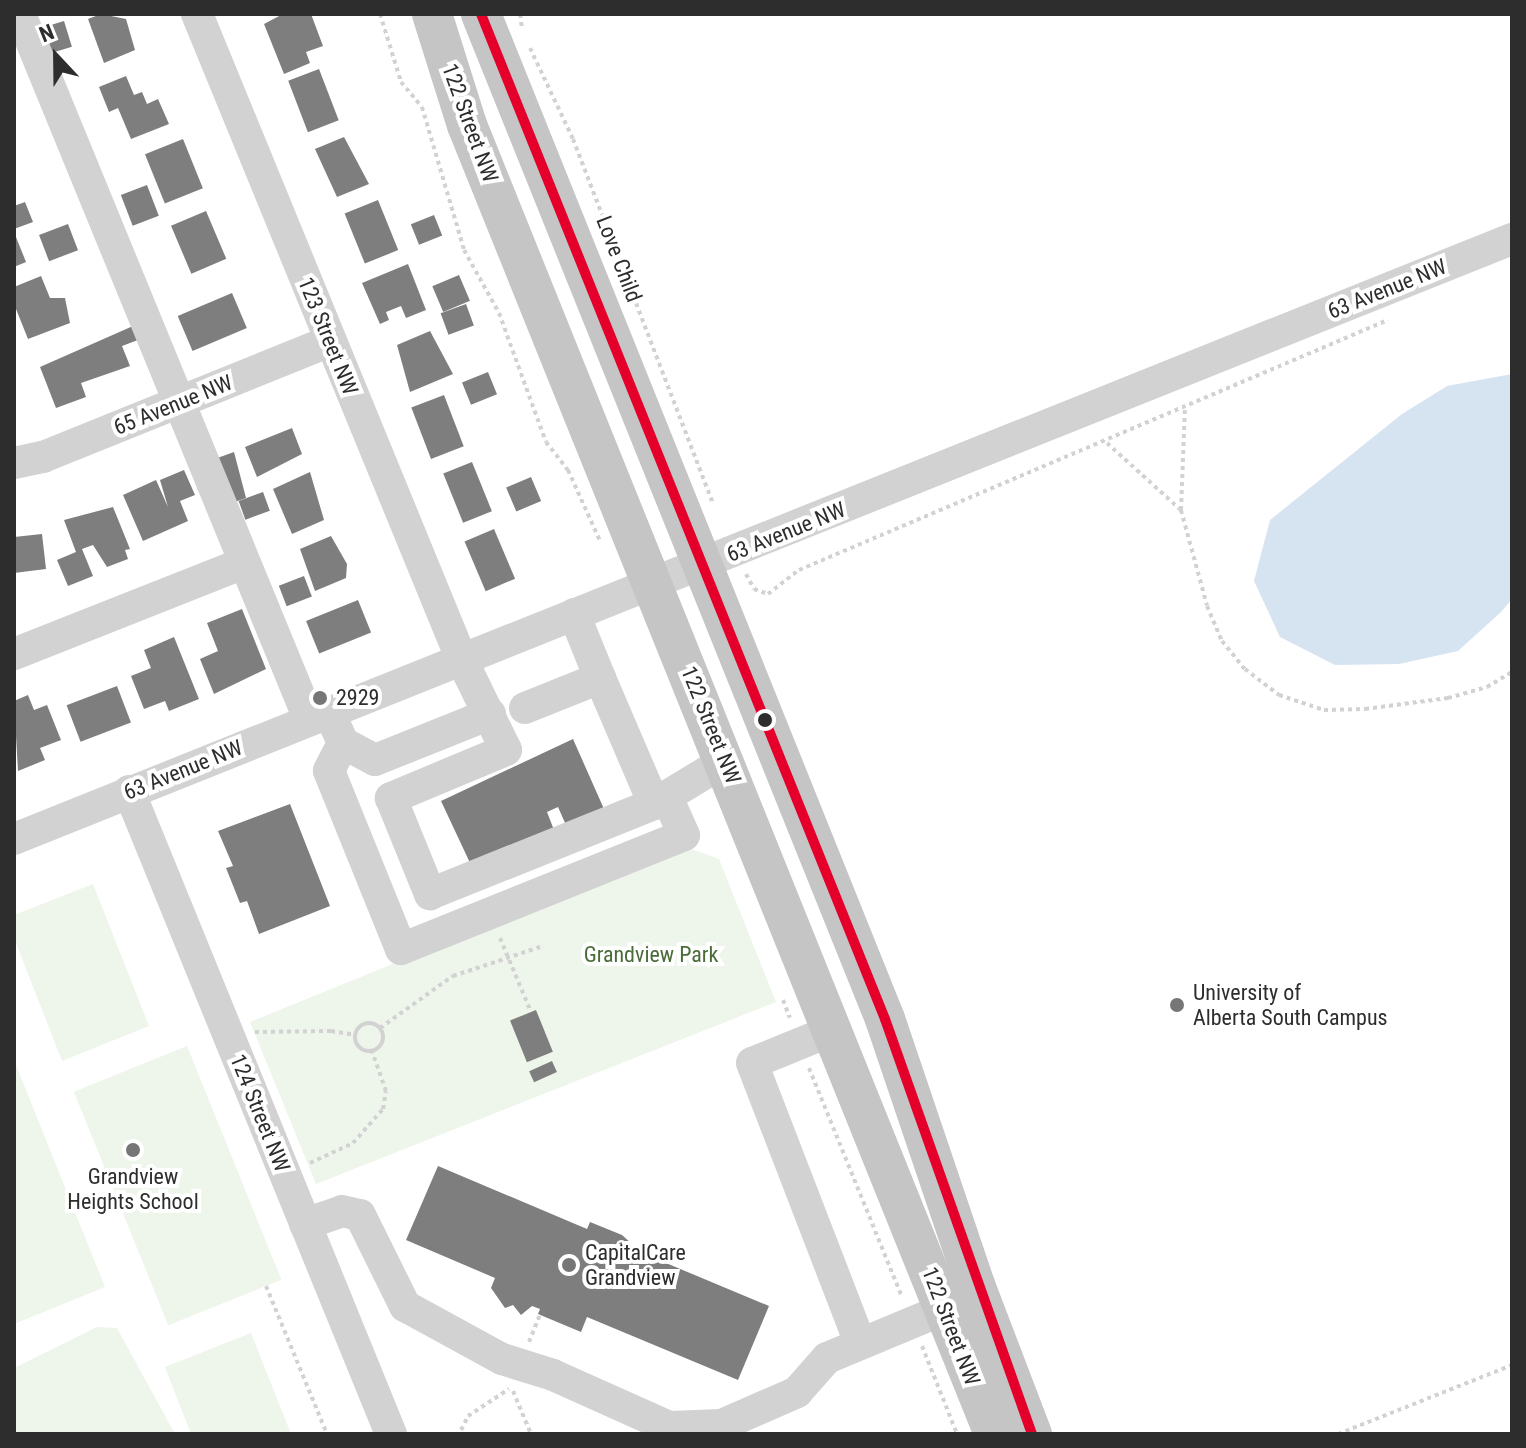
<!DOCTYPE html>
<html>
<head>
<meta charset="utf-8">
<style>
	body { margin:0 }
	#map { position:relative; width:1526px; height:1448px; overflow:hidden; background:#fff; font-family:"Roboto Condensed",sans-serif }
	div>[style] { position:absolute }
	.green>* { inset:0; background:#eef5ea; transform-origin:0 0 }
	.water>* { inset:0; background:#d6e4f2 }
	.building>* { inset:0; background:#7e7e7e; transform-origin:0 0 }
	.path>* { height:4px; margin-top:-2px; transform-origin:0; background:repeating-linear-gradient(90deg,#d2d2d2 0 4px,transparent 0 8px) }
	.path>.ring { margin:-2px; padding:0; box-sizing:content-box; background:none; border:4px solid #d2d2d2; border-radius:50% }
	.minor>* { height:32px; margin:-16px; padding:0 16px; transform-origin:16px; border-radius:16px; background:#d2d2d2 }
	.major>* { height:40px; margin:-20px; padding:0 20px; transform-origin:20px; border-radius:20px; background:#c5c5c5 }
	.bus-1>* { height:10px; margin:-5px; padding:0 5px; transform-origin:5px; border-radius:5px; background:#e4002b }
	.dots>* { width:22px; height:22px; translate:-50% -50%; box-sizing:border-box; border:4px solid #fff; border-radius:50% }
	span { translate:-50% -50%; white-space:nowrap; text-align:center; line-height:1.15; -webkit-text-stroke:8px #fff; paint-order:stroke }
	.street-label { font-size:22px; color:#2d2d2d }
	.poi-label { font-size:22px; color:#2d2d2d }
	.left { translate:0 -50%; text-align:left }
	.park-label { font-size:22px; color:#496c38 }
	.frame { position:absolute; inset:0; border:16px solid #2d2d2d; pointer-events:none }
	.north { position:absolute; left:16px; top:16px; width:80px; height:80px; -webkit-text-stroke:6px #fff; paint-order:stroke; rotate:338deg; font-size:22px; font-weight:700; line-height:32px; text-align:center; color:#2d2d2d }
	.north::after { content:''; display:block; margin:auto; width:28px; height:36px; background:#2d2d2d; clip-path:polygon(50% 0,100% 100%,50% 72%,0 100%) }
</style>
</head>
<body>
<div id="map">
	<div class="green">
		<i style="clip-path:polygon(683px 846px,719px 859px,776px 1002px,316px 1184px,250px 1022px)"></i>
		<i style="clip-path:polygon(93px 884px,149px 1026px,62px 1061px,14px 938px,14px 915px)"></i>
		<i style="left:187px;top:1046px;width:252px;height:122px;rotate:68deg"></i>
		<i style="clip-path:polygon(14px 1060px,105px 1287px,14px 1324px)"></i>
		<i style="clip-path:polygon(97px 1327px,117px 1328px,175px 1434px,14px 1434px,14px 1368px)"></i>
		<i style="clip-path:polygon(251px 1333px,291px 1434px,191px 1434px,165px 1367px)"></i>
	</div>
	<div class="water">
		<i style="clip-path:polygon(1512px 374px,1512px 599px,1501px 612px,1458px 651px,1399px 664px,1335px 665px,1280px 637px,1254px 581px,1270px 520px,1402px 414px,1447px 386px)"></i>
	</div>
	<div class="building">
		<i style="clip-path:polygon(101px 14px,126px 19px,135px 50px,104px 63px,88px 19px)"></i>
		<i style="clip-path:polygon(283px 14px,311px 14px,323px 46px,306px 52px,310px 63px,284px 74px,264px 24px)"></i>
		<i style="left:64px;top:21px;width:27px;height:30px;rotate:73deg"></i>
		<i style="left:319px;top:69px;width:55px;height:33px;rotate:69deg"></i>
		<i style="clip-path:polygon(126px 76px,134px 95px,142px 92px,147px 104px,158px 99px,169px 124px,131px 139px,118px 108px,109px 112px,99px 87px)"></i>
		<i style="clip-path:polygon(344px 137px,369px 184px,337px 197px,315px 149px)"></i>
		<i style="left:183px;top:139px;width:53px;height:41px;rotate:68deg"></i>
		<i style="left:147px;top:185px;width:33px;height:28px;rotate:69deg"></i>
		<i style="left:378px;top:200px;width:54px;height:36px;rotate:68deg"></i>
		<i style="clip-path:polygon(25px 202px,33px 222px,14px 229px,14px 206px)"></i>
		<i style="left:206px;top:211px;width:52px;height:38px;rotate:67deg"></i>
		<i style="left:434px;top:215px;width:22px;height:25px;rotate:68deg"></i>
		<i style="left:68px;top:224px;width:28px;height:31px;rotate:69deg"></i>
		<i style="clip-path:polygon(14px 232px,26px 262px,14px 267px)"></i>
		<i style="clip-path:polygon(408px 264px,426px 310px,406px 318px,401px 306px,386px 312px,389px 320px,380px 324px,362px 283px)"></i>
		<i style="left:459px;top:275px;width:28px;height:29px;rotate:67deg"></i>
		<i style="clip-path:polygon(41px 276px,50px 298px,65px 298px,70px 323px,28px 339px,14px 304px,14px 287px)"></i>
		<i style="left:232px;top:293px;width:38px;height:59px;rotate:67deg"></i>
		<i style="left:466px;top:304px;width:23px;height:27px;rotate:70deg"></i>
		<i style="clip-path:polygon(133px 326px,138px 340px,122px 346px,130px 366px,81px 383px,86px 397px,56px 408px,40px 367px)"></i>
		<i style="clip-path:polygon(430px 331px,453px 374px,410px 392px,397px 345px)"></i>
		<i style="left:488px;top:372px;width:24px;height:28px;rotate:68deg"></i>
		<i style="left:444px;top:395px;width:55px;height:35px;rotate:69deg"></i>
		<i style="clip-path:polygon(292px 428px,302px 454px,257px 477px,245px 447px)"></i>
		<i style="clip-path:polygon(234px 452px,246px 498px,226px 505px,209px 461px)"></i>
		<i style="left:472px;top:462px;width:53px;height:31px;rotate:68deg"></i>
		<i style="clip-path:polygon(184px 470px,195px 495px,180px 501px,188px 521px,143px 541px,123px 495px,156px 480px,168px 507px,160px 480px)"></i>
		<i style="clip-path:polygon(310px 472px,324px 520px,292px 534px,273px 489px)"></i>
		<i style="left:531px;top:477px;width:26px;height:27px;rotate:67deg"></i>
		<i style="left:263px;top:492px;width:20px;height:26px;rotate:70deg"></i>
		<i style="clip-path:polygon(113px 507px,130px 549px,125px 550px,128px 559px,107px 567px,93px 545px,82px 549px,93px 576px,68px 586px,57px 560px,76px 552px,64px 520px)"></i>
		<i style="left:494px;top:529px;width:54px;height:32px;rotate:67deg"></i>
		<i style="clip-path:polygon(42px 534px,46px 569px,14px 573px,14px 537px)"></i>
		<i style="clip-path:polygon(331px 536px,347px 564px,346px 578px,315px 591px,300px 549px)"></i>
		<i style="left:304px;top:576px;width:22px;height:27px;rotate:69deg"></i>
		<i style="left:358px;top:600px;width:35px;height:56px;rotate:68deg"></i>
		<i style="clip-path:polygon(242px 609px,266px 669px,214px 694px,200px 659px,218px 651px,207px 623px)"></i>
		<i style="clip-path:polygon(174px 637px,199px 699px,169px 711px,165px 701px,144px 709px,131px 676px,151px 668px,144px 650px)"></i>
		<i style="left:117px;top:686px;width:39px;height:54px;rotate:69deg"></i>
		<i style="clip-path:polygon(28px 695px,34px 710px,47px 705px,61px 740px,40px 748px,45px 760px,18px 771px,14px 701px)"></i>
		<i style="clip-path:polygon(573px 739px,604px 809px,566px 825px,558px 807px,547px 812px,554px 830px,471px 865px,441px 801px)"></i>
		<i style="clip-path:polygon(290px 804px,330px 906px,259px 934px,247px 901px,240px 903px,226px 868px,233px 866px,218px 831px)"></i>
		<i style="left:536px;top:1010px;width:45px;height:28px;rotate:68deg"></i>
		<i style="left:552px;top:1061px;width:12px;height:25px;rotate:66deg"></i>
		<i style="clip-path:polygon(438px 1166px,587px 1229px,590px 1222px,622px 1235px,642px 1253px,769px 1306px,738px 1380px,587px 1317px,581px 1332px,538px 1314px,540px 1309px,532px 1306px,521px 1315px,513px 1305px,505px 1308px,491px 1288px,495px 1278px,406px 1240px)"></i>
	</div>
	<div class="path">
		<i style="left:380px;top:14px;width:71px;rotate:72.8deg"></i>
		<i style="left:401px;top:82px;width:33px;rotate:50deg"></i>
		<i style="left:422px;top:107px;width:149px;rotate:73.6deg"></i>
		<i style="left:464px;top:250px;width:72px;rotate:60.9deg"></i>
		<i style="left:499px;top:313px;width:137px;rotate:70deg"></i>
		<i style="left:546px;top:442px;width:36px;rotate:52deg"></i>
		<i style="left:568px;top:470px;width:78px;rotate:65.7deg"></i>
		<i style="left:520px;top:14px;width:15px;rotate:82deg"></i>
		<i style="left:530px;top:48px;width:101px;rotate:64.7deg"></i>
		<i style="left:573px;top:139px;width:391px;rotate:69deg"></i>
		<i style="left:1107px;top:443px;width:100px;rotate:42.2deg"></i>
		<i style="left:1181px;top:510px;width:99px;rotate:74.8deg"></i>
		<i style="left:1207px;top:606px;width:38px;rotate:67deg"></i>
		<i style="left:1222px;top:641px;width:36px;rotate:51deg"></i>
		<i style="left:1245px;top:669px;width:43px;rotate:37.4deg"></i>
		<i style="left:1279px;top:695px;width:47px;rotate:18.4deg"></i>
		<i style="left:1324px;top:710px;width:41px;rotate:-1.4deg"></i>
		<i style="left:1365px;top:709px;width:84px;rotate:-7.5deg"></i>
		<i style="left:1448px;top:698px;width:41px;rotate:-15.8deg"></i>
		<i style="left:1487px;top:687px;width:29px;rotate:-31deg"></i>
		<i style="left:1181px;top:510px;width:104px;rotate:-87.8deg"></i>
		<i style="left:746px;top:574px;width:17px;rotate:62deg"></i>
		<i style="left:754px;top:589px;width:15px;rotate:20deg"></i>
		<i style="left:768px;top:594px;width:39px;rotate:-38deg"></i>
		<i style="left:799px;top:570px;width:640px;rotate:-23deg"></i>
		<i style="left:500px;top:938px;width:80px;rotate:67.3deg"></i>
		<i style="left:783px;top:1000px;width:19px;rotate:69deg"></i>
		<i class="ring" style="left:355px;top:1023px;width:24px;height:24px"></i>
		<i style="left:380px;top:1028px;width:90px;rotate:-35.5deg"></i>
		<i style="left:453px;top:976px;width:92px;rotate:-18.4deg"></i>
		<i style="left:255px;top:1032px;width:76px;rotate:-0.8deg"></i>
		<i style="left:331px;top:1031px;width:24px;rotate:9deg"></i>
		<i style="left:809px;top:1068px;width:247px;rotate:67.9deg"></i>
		<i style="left:310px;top:1163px;width:47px;rotate:-24.9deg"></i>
		<i style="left:353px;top:1143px;width:45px;rotate:-48.6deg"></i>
		<i style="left:383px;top:1109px;width:18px;rotate:-81deg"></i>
		<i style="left:386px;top:1091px;width:42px;rotate:-109.3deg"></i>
		<i style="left:266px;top:1286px;width:160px;rotate:67.6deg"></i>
		<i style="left:529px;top:1342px;width:29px;rotate:-68deg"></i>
		<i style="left:922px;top:1346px;width:95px;rotate:68.3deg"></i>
		<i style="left:513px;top:1391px;width:47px;rotate:67.3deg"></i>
		<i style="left:461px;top:1430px;width:16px;rotate:-63deg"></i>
		<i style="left:468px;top:1416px;width:49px;rotate:-33.4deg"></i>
		<i style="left:452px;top:1434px;width:15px"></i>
		<i style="left:1338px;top:1434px;width:187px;rotate:-21.6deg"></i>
	</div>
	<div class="minor">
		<i style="left:20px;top:14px;width:762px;rotate:67.71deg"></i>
		<i style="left:197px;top:14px;width:696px;rotate:67.71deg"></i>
		<i style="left:461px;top:658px;width:102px;rotate:63.9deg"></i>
		<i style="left:506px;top:750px;width:125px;rotate:157.3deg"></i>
		<i style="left:391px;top:798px;width:104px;rotate:67.9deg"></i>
		<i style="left:430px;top:894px;width:241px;rotate:-21.9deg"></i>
		<i style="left:654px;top:804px;width:83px;rotate:-31.2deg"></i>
		<i style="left:14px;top:463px;width:30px;rotate:-12deg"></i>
		<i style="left:43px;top:457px;width:310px;rotate:-22deg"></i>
		<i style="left:14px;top:654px;width:247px;rotate:-21.6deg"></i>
		<i style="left:600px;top:678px;width:137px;rotate:66.8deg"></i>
		<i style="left:525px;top:708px;width:81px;rotate:-21.8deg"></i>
		<i style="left:600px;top:678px;width:69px;rotate:-112.1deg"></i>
		<i style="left:335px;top:725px;width:20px;rotate:66deg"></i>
		<i style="left:343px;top:743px;width:36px;rotate:28deg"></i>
		<i style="left:375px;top:760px;width:124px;rotate:-21.8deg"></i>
		<i style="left:343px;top:743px;width:31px;rotate:117deg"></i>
		<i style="left:329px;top:771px;width:192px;rotate:68deg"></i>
		<i style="left:401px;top:949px;width:305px;rotate:-21.9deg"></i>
		<i style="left:684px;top:835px;width:42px;rotate:-114.1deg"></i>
		<i style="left:129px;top:791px;width:694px;rotate:67.83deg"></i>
		<i style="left:14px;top:839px;width:1614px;rotate:-21.83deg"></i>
		<i style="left:833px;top:1030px;width:87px;rotate:157.8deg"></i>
		<i style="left:752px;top:1063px;width:300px;rotate:68.9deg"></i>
		<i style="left:305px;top:1224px;width:39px;rotate:-19deg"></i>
		<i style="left:342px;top:1211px;width:18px;rotate:13deg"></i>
		<i style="left:360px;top:1215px;width:102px;rotate:63.7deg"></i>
		<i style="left:405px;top:1306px;width:111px;rotate:28.7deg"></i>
		<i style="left:502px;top:1359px;width:53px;rotate:17.4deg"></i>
		<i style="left:553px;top:1375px;width:127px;rotate:24.1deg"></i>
		<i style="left:669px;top:1427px;width:53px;rotate:-2.2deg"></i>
		<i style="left:722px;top:1425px;width:82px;rotate:-23.7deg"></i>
		<i style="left:797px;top:1392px;width:45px;rotate:-48.6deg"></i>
		<i style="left:827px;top:1358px;width:128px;rotate:-22.6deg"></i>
	</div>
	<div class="major">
		<i style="left:432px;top:14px;width:116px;rotate:72.5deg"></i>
		<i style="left:467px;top:125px;width:1411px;rotate:68.07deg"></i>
		<i style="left:481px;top:14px;width:1083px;rotate:68.1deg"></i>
		<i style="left:885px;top:1019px;width:281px;rotate:71.3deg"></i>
		<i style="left:975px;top:1285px;width:160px;rotate:69.1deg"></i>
	</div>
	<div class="bus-1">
		<i style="left:481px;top:14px;width:1083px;rotate:68.1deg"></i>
		<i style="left:885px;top:1019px;width:440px;rotate:70.5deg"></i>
	</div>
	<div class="dots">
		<i style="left:320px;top:698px;background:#767676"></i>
		<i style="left:765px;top:720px;background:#2d2d2d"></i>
		<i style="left:1177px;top:1005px;background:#767676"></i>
		<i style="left:133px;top:1150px;background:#767676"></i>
		<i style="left:569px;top:1265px;background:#767676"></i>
	</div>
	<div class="street-label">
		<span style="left:470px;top:123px;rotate:70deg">122 Street NW</span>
		<span style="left:619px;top:259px;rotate:69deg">Love Child</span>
		<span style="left:1387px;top:289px;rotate:-22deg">63 Avenue NW</span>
		<span style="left:328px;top:336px;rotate:68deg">123 Street NW</span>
		<span style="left:173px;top:405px;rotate:-22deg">65 Avenue NW</span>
		<span style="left:786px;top:532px;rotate:-22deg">63 Avenue NW</span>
		<span style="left:711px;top:725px;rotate:68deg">122 Street NW</span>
		<span style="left:183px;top:770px;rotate:-22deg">63 Avenue NW</span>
		<span style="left:260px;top:1113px;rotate:68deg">124 Street NW</span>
		<span style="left:951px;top:1326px;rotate:69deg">122 Street NW</span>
	</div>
	<div class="poi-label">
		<span class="left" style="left:336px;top:698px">2929</span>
		<span class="left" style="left:1193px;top:1005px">University of<br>Alberta South Campus</span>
		<span style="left:133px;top:1189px">Grandview<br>Heights School</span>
		<span class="left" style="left:585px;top:1265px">CapitalCare<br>Grandview</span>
	</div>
	<div class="park-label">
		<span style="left:651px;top:955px">Grandview Park</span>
	</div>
	<div class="frame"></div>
	<div class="north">N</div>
</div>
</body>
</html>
